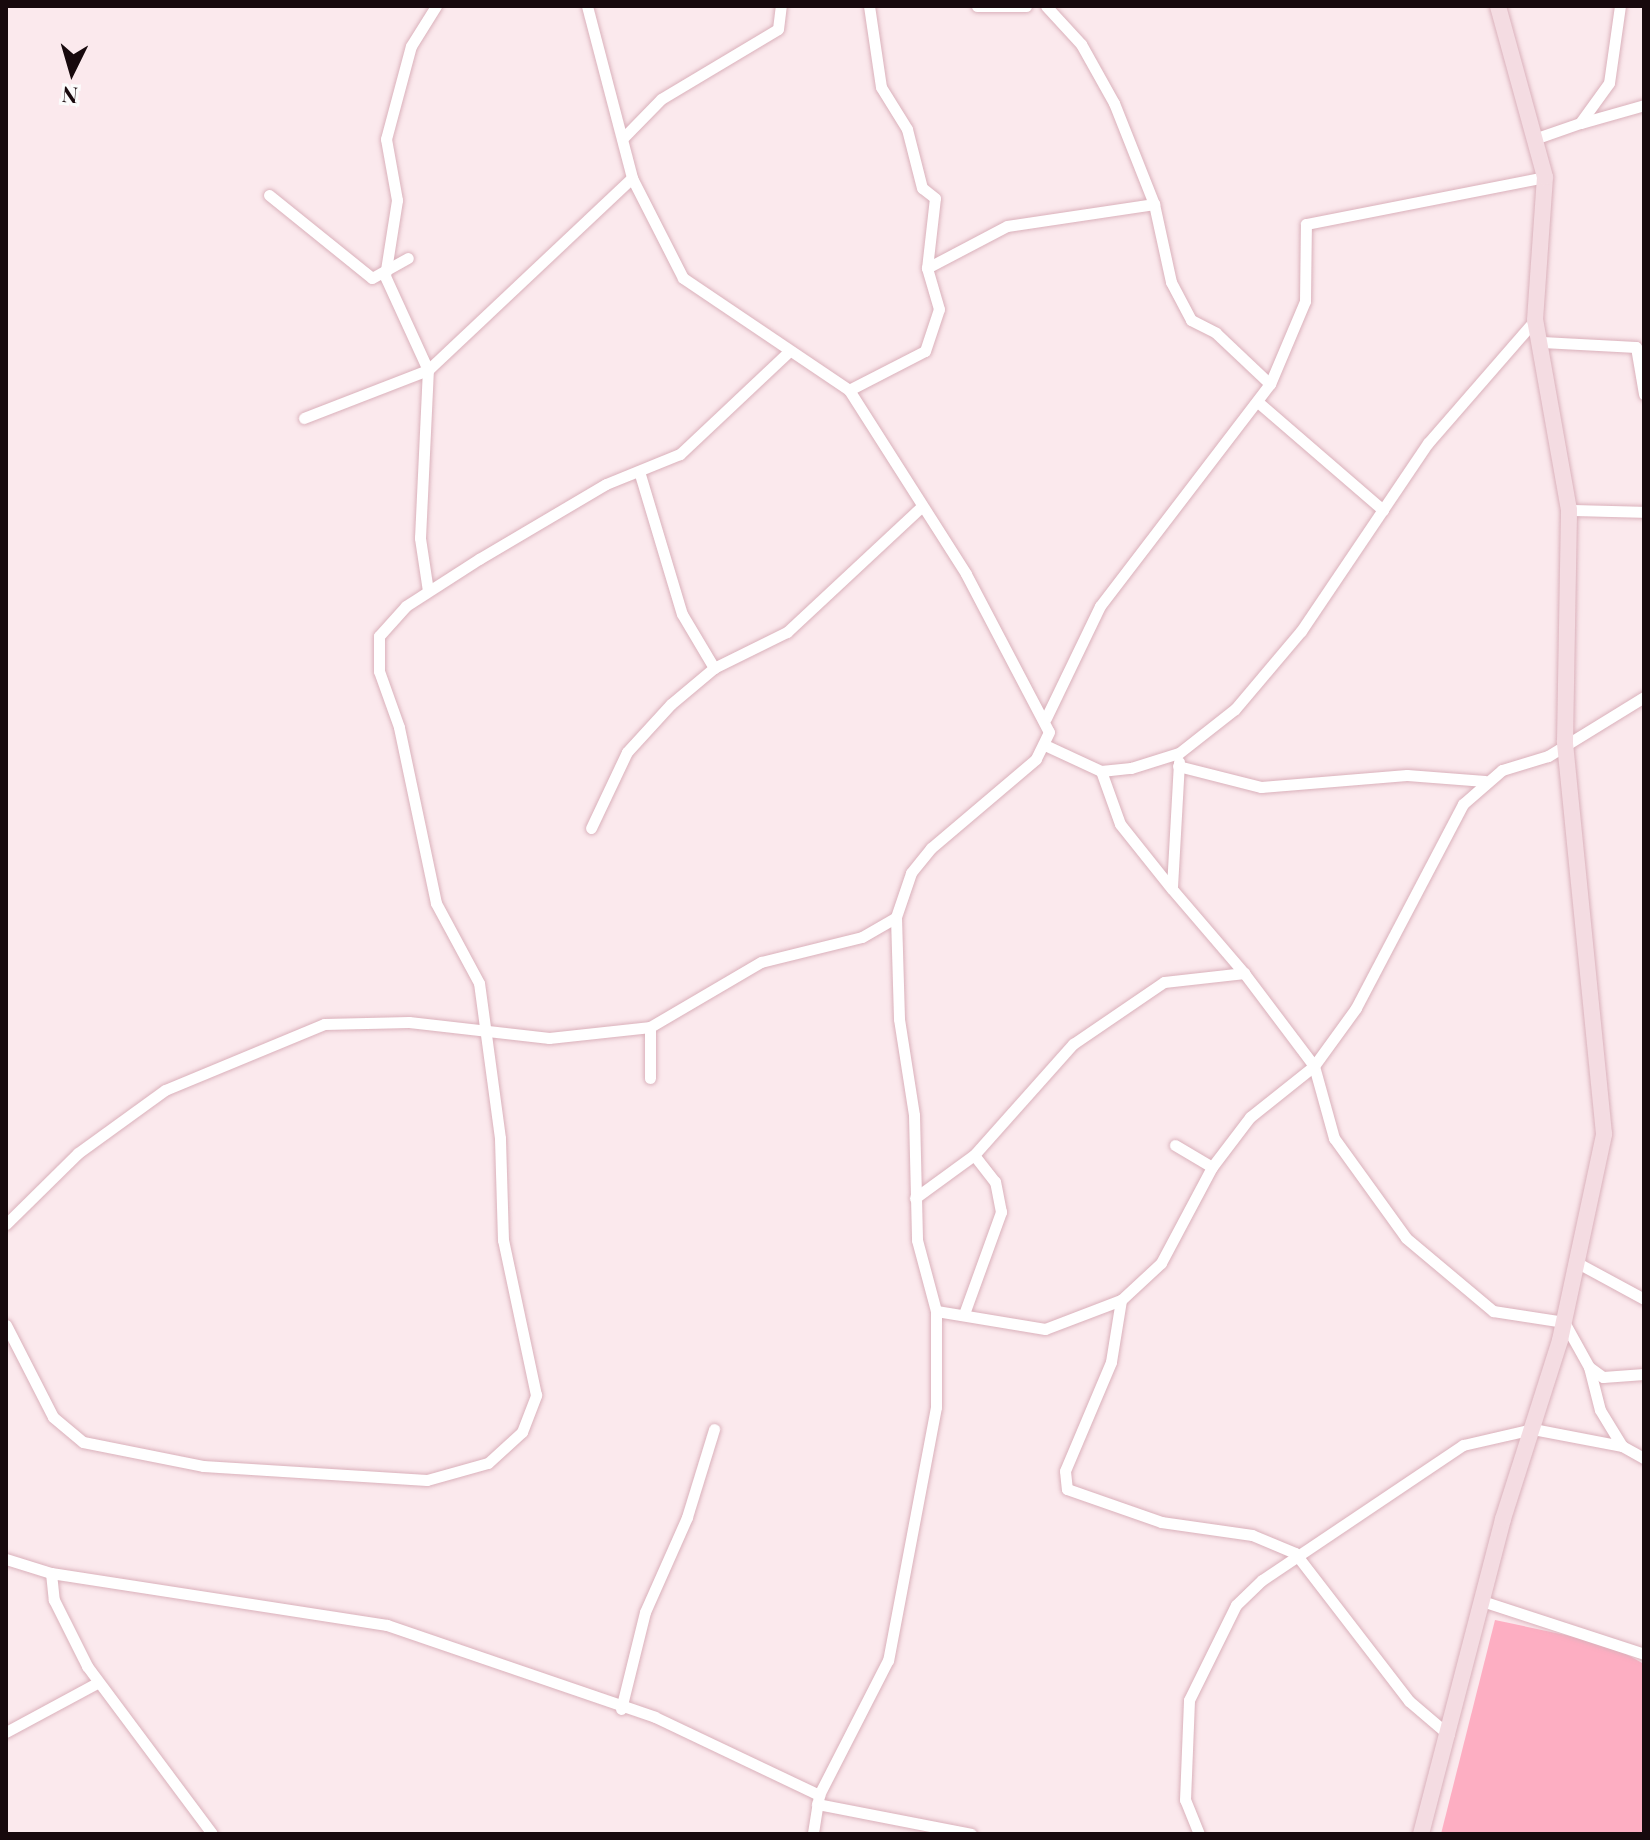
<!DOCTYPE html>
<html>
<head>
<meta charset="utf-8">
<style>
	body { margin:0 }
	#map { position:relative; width:1650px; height:1840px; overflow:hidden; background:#fbe9ed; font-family:"Playfair Display",serif }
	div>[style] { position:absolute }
	.green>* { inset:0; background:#fdaec2 }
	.roads { filter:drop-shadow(0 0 2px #dab1bb) drop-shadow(0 0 2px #dab1bb) }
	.street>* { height:11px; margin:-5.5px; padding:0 5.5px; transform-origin:5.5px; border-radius:5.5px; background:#fff }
	.secondary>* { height:16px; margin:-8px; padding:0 8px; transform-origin:8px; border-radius:8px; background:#f4dce2 }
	span { translate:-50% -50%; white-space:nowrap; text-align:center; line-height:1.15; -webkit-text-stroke:7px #fbfbfb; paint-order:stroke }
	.frame { position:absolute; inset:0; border:8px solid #17090d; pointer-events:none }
	.north { position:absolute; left:32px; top:32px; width:80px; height:80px; -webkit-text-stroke:6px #fbfbfb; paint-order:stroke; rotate:185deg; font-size:22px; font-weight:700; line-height:32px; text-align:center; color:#17090d }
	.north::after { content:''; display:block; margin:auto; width:28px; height:36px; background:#17090d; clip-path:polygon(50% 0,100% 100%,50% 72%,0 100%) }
</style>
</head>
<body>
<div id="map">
	<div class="green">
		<i style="clip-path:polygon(1495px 1620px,1608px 1644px,1644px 1664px,1642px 1834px,1441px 1834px)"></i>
	</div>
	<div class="roads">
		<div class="street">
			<i style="left:587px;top:6px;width:178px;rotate:75.3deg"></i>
			<i style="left:632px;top:178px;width:112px;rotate:63deg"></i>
			<i style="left:683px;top:278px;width:200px;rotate:34deg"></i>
			<i style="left:849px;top:390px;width:218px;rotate:57.5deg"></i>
			<i style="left:966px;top:574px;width:178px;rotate:62.3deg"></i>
			<i style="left:1049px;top:732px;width:30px;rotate:116deg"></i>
			<i style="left:1036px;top:759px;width:138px;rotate:139.7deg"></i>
			<i style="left:931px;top:848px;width:32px;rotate:129deg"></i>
			<i style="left:911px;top:873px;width:46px;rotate:108.8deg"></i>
			<i style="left:896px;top:917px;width:102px;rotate:88.3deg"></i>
			<i style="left:899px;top:1019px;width:97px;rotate:81.1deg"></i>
			<i style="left:914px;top:1115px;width:125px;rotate:88.6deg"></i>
			<i style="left:917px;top:1240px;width:73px;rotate:75deg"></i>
			<i style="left:936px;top:1311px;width:96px;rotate:90deg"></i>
			<i style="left:936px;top:1407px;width:258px;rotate:100.7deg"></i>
			<i style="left:888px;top:1660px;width:152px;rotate:117.1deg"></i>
			<i style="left:819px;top:1795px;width:39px;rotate:99deg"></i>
			<i style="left:977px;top:6px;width:49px"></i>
			<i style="left:1046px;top:6px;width:52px;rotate:47.4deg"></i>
			<i style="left:1081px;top:44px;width:68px;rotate:60.8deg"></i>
			<i style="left:1114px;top:103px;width:109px;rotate:68.4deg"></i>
			<i style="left:1154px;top:204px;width:80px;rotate:77.7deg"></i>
			<i style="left:1171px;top:282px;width:43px;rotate:62.2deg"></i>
			<i style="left:1191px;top:320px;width:28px;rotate:27deg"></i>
			<i style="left:1216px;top:333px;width:74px;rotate:43.4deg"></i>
			<i style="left:1581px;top:123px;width:66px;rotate:-15.9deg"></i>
			<i style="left:623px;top:138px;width:54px;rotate:-45.7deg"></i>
			<i style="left:661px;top:99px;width:136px;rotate:-30.9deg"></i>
			<i style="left:778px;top:29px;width:23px;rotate:-83deg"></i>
			<i style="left:1537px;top:138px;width:46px;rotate:-19.2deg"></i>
			<i style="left:1580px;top:123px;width:49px;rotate:-54.1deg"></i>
			<i style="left:1609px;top:83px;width:78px;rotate:-81.9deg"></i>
			<i style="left:269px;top:195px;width:132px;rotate:38.9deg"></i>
			<i style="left:372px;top:278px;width:41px;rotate:-29.1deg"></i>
			<i style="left:927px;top:268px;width:90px;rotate:-27.7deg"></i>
			<i style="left:1007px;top:226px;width:149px;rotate:-8.5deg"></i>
			<i style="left:1542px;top:342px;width:94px;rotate:3deg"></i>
			<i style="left:1636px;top:347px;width:48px;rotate:80.3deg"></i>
			<i style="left:849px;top:390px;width:85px;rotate:-27.2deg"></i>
			<i style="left:925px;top:351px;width:44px;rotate:-71.6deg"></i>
			<i style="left:939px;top:309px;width:43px;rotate:-106.3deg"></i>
			<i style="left:927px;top:268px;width:70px;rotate:-83.5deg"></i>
			<i style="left:935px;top:198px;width:16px;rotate:-142deg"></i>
			<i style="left:922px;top:188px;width:61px;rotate:-104.3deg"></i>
			<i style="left:907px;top:129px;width:49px;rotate:-121.8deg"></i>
			<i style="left:881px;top:87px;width:82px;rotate:-98.4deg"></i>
			<i style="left:1259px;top:403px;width:164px;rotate:40.8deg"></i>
			<i style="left:304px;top:418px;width:133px;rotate:-21.2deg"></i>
			<i style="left:428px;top:370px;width:280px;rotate:-43.3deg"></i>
			<i style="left:639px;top:471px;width:149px;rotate:73.3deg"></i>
			<i style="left:682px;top:614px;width:63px;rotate:59.3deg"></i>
			<i style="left:1569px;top:510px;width:75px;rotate:1.5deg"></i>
			<i style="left:428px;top:591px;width:54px;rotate:-98.6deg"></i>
			<i style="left:420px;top:538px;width:168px;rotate:-87.3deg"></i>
			<i style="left:428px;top:370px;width:103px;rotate:-114.6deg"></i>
			<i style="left:385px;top:276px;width:77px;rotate:-81deg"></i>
			<i style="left:397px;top:200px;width:62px;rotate:-100.2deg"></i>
			<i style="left:386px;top:139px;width:96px;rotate:-75deg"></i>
			<i style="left:411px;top:46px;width:47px;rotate:-58deg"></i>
			<i style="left:1644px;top:697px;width:113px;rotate:148.4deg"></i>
			<i style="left:1548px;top:756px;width:48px;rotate:163.1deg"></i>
			<i style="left:1502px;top:770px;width:52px;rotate:138.9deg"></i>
			<i style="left:1463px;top:804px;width:230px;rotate:117.7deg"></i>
			<i style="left:1356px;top:1008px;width:72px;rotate:125.9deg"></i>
			<i style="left:1314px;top:1066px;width:75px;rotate:74.5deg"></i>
			<i style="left:1334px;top:1138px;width:123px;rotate:54.2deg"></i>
			<i style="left:1406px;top:1238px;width:114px;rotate:40deg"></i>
			<i style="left:1493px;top:1311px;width:72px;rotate:8.8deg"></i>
			<i style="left:1564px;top:1322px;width:51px;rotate:60.9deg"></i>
			<i style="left:1589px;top:1367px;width:17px;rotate:36deg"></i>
			<i style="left:1603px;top:1377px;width:41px;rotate:-4.2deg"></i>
			<i style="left:1046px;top:718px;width:124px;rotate:-64.3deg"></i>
			<i style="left:1100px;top:606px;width:280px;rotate:-52.6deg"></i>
			<i style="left:1270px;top:384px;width:90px;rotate:-67.1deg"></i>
			<i style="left:1305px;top:301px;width:77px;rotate:-89.3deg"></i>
			<i style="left:1306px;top:224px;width:244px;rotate:-11.1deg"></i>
			<i style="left:1047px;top:746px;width:60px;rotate:24.8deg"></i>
			<i style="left:1101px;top:771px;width:30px;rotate:-6deg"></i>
			<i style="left:1131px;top:768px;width:50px;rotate:-17.4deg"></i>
			<i style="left:1179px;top:753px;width:71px;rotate:-38.2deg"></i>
			<i style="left:1235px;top:709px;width:102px;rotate:-49.8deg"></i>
			<i style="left:1301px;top:631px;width:227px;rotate:-56deg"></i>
			<i style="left:1428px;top:443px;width:163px;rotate:-49deg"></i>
			<i style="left:1179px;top:762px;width:127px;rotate:93.2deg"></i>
			<i style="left:1172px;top:889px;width:111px;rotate:49.4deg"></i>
			<i style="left:1178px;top:766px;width:86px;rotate:14.2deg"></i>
			<i style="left:1261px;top:787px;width:146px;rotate:-4.7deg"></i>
			<i style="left:1407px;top:775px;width:78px;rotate:4.4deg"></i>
			<i style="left:1101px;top:771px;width:56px;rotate:70.3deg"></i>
			<i style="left:1120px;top:824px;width:82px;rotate:51.4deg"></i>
			<i style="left:591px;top:828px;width:84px;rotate:-64.7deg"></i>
			<i style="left:627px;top:752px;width:65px;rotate:-47.5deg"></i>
			<i style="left:671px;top:704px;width:56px;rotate:-39.9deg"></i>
			<i style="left:714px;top:668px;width:81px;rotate:-26.3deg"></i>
			<i style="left:787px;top:632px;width:183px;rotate:-43deg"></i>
			<i style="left:650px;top:1027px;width:51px;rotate:90deg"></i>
			<i style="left:1175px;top:1145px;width:43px;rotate:30.7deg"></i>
			<i style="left:915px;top:1198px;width:73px;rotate:-36.1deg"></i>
			<i style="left:974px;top:1155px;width:149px;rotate:-48.3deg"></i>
			<i style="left:1073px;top:1044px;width:110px;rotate:-34.3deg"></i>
			<i style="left:1164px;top:982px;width:81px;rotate:-6.4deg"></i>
			<i style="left:1244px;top:973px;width:116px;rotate:53deg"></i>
			<i style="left:1314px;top:1066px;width:82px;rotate:141.4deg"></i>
			<i style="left:1250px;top:1117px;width:63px;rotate:127.2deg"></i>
			<i style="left:1212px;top:1167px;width:109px;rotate:118deg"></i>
			<i style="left:1161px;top:1263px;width:54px;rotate:137.2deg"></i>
			<i style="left:1121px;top:1300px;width:81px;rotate:159.1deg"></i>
			<i style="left:1045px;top:1329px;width:110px;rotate:-170.6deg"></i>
			<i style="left:6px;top:1224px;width:101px;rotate:-44.6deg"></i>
			<i style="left:78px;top:1153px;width:107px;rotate:-35.9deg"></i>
			<i style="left:165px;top:1090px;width:172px;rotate:-22.5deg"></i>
			<i style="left:324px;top:1024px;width:85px;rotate:-1.3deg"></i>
			<i style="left:409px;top:1022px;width:141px;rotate:6.5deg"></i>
			<i style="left:549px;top:1038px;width:102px;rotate:-6.2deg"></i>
			<i style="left:650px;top:1027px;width:129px;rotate:-30.4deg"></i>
			<i style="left:761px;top:962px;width:104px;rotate:-13.9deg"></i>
			<i style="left:862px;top:937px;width:39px;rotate:-30deg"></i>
			<i style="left:1574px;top:1261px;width:80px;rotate:28.5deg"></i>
			<i style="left:1121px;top:1300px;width:63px;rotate:99.2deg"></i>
			<i style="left:1111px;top:1362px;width:118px;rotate:112.9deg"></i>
			<i style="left:1065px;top:1471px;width:18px;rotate:84deg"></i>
			<i style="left:1067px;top:1489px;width:100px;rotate:19.3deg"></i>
			<i style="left:1161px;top:1522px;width:92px;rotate:8.1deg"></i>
			<i style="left:1252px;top:1535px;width:47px;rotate:22.7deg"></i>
			<i style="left:1295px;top:1553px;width:187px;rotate:52.4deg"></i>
			<i style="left:1409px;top:1701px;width:52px;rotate:40.4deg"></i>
			<i style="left:964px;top:1314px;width:109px;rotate:-70.1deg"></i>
			<i style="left:1001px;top:1212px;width:31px;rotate:-101deg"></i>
			<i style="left:995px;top:1182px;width:34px;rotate:-128deg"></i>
			<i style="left:6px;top:1325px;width:103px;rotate:62.9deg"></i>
			<i style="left:53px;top:1417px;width:39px;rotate:40deg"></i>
			<i style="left:83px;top:1442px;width:122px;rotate:11.3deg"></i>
			<i style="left:203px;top:1466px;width:224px;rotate:3.6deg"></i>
			<i style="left:427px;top:1480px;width:63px;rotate:-15.6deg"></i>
			<i style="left:488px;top:1463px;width:46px;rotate:-42.4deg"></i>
			<i style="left:522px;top:1432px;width:40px;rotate:-69deg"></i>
			<i style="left:536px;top:1395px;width:158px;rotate:-102deg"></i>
			<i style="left:503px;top:1240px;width:102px;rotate:-91.7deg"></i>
			<i style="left:500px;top:1138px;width:156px;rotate:-97.7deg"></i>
			<i style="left:479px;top:983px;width:91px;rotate:-118.3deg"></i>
			<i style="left:436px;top:903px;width:180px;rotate:-101.9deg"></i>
			<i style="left:399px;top:727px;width:59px;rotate:-109.7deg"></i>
			<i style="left:379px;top:671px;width:35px;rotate:-90deg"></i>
			<i style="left:379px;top:636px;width:40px;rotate:-48deg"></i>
			<i style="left:406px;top:606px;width:87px;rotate:-32.8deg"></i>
			<i style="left:479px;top:559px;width:147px;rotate:-30.6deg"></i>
			<i style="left:606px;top:484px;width:80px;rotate:-22.1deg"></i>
			<i style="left:680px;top:454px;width:147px;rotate:-43.3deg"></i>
			<i style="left:1589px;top:1367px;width:44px;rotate:75.7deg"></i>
			<i style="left:1600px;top:1410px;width:42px;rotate:58.6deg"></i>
			<i style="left:1622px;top:1446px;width:25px;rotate:29deg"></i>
			<i style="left:6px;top:1559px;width:47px;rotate:17.3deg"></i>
			<i style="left:51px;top:1573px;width:340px;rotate:8.8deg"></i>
			<i style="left:387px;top:1625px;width:283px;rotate:18.9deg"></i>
			<i style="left:655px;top:1717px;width:182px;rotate:25.4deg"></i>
			<i style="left:51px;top:1573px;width:27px;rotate:84deg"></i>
			<i style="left:54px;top:1600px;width:74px;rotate:63.4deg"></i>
			<i style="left:87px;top:1666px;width:209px;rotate:53.3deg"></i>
			<i style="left:1485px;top:1602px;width:167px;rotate:18.1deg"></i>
			<i style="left:621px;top:1709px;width:100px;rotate:-76.1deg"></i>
			<i style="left:645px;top:1612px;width:104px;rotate:-66.1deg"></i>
			<i style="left:687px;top:1517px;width:92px;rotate:-72.9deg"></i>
			<i style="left:6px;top:1732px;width:103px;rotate:-28.3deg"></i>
			<i style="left:817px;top:1804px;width:157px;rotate:11deg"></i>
			<i style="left:1199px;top:1834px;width:37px;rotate:-112deg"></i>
			<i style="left:1185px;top:1800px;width:100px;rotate:-87.7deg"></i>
			<i style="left:1189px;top:1700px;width:106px;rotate:-63.7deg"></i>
			<i style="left:1236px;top:1605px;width:36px;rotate:-44deg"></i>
			<i style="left:1262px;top:1580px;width:242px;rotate:-33.9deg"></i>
			<i style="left:1463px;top:1445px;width:72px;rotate:-12.9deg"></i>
			<i style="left:1533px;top:1429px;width:91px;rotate:10.8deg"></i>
		</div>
		<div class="secondary">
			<i style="left:1421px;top:1834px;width:325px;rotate:-75.4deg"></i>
			<i style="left:1503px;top:1519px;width:188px;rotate:-72.3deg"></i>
			<i style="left:1560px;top:1340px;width:211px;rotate:-77.9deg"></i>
			<i style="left:1604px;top:1134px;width:395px;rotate:-95.7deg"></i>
			<i style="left:1565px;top:741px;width:231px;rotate:-89deg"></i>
			<i style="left:1569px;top:510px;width:193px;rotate:-100.1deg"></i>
			<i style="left:1535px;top:320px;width:143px;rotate:-86deg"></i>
			<i style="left:1545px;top:177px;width:177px;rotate:-105.4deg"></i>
		</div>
	</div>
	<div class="frame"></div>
	<div class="north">N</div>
</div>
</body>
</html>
